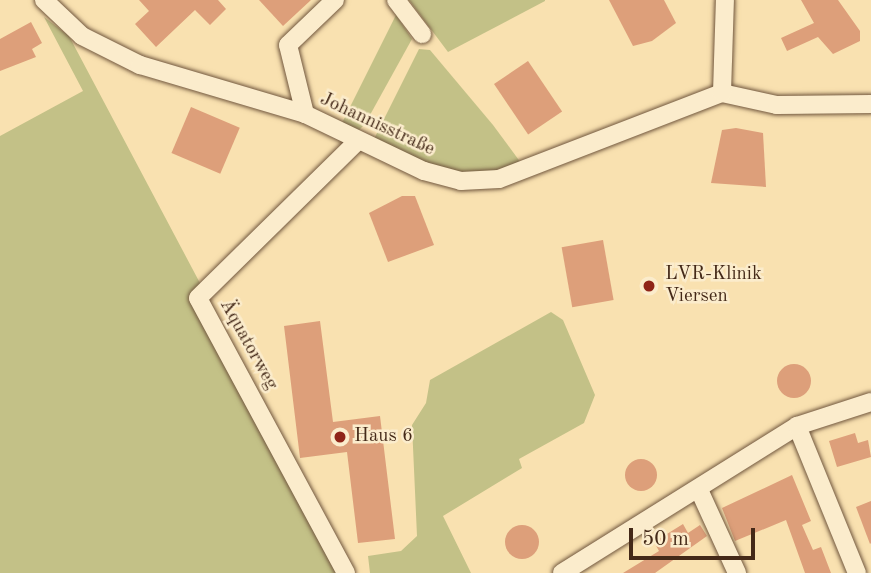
<!DOCTYPE html>
<html>
<head>
<meta charset="utf-8">
<style>
	body { margin:0 }
	#map { position:relative; width:871px; height:573px; overflow:hidden; background:#f9e1b0; font-family:"Old Standard TT",serif }
	div>[style] { position:absolute }
	.green>* { inset:0; background:#c3c187 }
	.building>* { inset:0; background:#dd9f7a; transform-origin:0 0 }
	.round { border-radius:50% }
	.roads { filter:drop-shadow(0 0 2px #71573e) drop-shadow(0 0 2px #71573e) }
	.street>* { height:18px; margin:-9px; padding:0 9px; transform-origin:9px; border-radius:9px; background:#fbeccc }
	.dots>* { width:19px; height:19px; translate:-50% -50%; box-sizing:border-box; border:4px solid #fbeccc; border-radius:50% }
	span { translate:-50% -50%; white-space:nowrap; text-align:center; line-height:1.15; -webkit-text-stroke:5px #fbeccc; paint-order:stroke }
	.street-label { font-size:19px; color:#442918 }
	.poi-label { font-size:19px; color:#442918 }
	.left { translate:0 -50%; text-align:left }
	.scale { position:absolute; left:629px; top:528px; width:126px; height:32px; box-sizing:border-box; border:4px solid #442918; border-top:0; padding-left:9px; font-size:21px; line-height:24px; white-space:nowrap; color:#442918; -webkit-text-stroke:5px #fbeccc; paint-order:stroke }
</style>
</head>
<body>
<div id="map">
	<div class="green">
		<i style="clip-path:polygon(409px 0,545px 0,545px 1px,448px 52px)"></i>
		<i style="clip-path:polygon(396px 15px,412px 39px,365px 124px,358px 131px,341px 125px)"></i>
		<i style="clip-path:polygon(44px 17px,69px 36px,201px 285px,337px 573px,0 573px,0 136px,83px 91px)"></i>
		<i style="clip-path:polygon(419px 49px,430px 50px,493px 125px,521px 163px,518px 169px,475px 175px,424px 165px,373px 141px)"></i>
		<i style="clip-path:polygon(551px 312px,563px 320px,595px 395px,584px 423px,519px 459px,522px 468px,443px 516px,471px 573px,370px 573px,368px 556px,401px 551px,417px 536px,412px 425px,426px 403px,430px 380px)"></i>
	</div>
	<div class="building">
		<i style="clip-path:polygon(139px 0,218px 0,226px 9px,210px 25px,195px 10px,156px 47px,135px 24px,149px 11px)"></i>
		<i style="clip-path:polygon(259px 0,311px 0,283px 26px)"></i>
		<i style="clip-path:polygon(609px 0,664px 0,676px 23px,652px 41px,633px 46px)"></i>
		<i style="clip-path:polygon(801px 0,838px 0,860px 31px,860px 41px,833px 54px,818px 37px,787px 51px,781px 38px,814px 23px)"></i>
		<i style="clip-path:polygon(31px 22px,42px 43px,32px 49px,36px 57px,0 71px,0 39px)"></i>
		<i style="left:528px;top:61px;width:61px;height:41px;rotate:56deg"></i>
		<i style="left:191px;top:107px;width:53px;height:50px;rotate:23deg"></i>
		<i style="clip-path:polygon(736px 128px,763px 133px,766px 187px,711px 183px,722px 130px)"></i>
		<i style="clip-path:polygon(402px 196px,415px 196px,434px 245px,388px 262px,369px 213px)"></i>
		<i style="left:603px;top:240px;width:61px;height:42px;rotate:80deg"></i>
		<i style="clip-path:polygon(320px 321px,333px 422px,380px 416px,395px 539px,358px 543px,347px 452px,300px 458px,284px 326px)"></i>
		<i class="round" style="left:777px;top:364px;width:34px;height:34px"></i>
		<i style="clip-path:polygon(855px 433px,858px 443px,868px 440px,871px 457px,837px 467px,829px 441px)"></i>
		<i class="round" style="left:625px;top:459px;width:32px;height:32px"></i>
		<i style="clip-path:polygon(792px 475px,811px 521px,802px 525px,813px 550px,821px 547px,831px 573px,805px 573px,786px 520px,735px 541px,722px 508px)"></i>
		<i style="clip-path:polygon(871px 501px,871px 543px,870px 544px,856px 507px)"></i>
		<i style="clip-path:polygon(683px 524px,688px 533px,700px 525px,707px 536px,655px 573px,623px 573px,659px 551px,654px 542px)"></i>
		<i class="round" style="left:505px;top:525px;width:34px;height:34px"></i>
	</div>
	<div class="roads">
		<div class="street">
			<i style="left:44px;top:0;width:52px;rotate:43.5deg"></i>
			<i style="left:82px;top:36px;width:65px;rotate:26.6deg"></i>
			<i style="left:140px;top:65px;width:172px;rotate:16.5deg"></i>
			<i style="left:305px;top:114px;width:132px;rotate:25.6deg"></i>
			<i style="left:424px;top:171px;width:38px;rotate:15deg"></i>
			<i style="left:461px;top:181px;width:38px;rotate:-3deg"></i>
			<i style="left:499px;top:179px;width:239px;rotate:-21.1deg"></i>
			<i style="left:722px;top:93px;width:56px;rotate:12.3deg"></i>
			<i style="left:777px;top:105px;width:94px;rotate:-0.6deg"></i>
			<i style="left:396px;top:0;width:43px;rotate:52.6deg"></i>
			<i style="left:722px;top:93px;width:93px;rotate:-88.2deg"></i>
			<i style="left:305px;top:114px;width:71px;rotate:-103.8deg"></i>
			<i style="left:288px;top:45px;width:65px;rotate:-43.8deg"></i>
			<i style="left:797px;top:426px;width:159px;rotate:67.8deg"></i>
			<i style="left:700px;top:492px;width:89px;rotate:65.4deg"></i>
			<i style="left:346px;top:573px;width:312px;rotate:-118.3deg"></i>
			<i style="left:198px;top:298px;width:223px;rotate:-44.5deg"></i>
			<i style="left:562px;top:573px;width:277px;rotate:-32deg"></i>
			<i style="left:797px;top:426px;width:78px;rotate:-18deg"></i>
		</div>
	</div>
	<div class="dots">
		<i style="left:649px;top:286px;background:#8f2418"></i>
		<i style="left:340px;top:437px;background:#8f2418"></i>
	</div>
	<div class="street-label">
		<span style="left:377px;top:125px;rotate:25deg">Johannisstraße</span>
		<span style="left:248px;top:345px;rotate:61deg">Äquatorweg</span>
	</div>
	<div class="poi-label">
		<span class="left" style="left:665px;top:286px">LVR-Klinik<br>Viersen</span>
		<span class="left" style="left:354px;top:437px">Haus 6</span>
	</div>
	<div class="scale">50 m</div>
</div>
</body>
</html>
